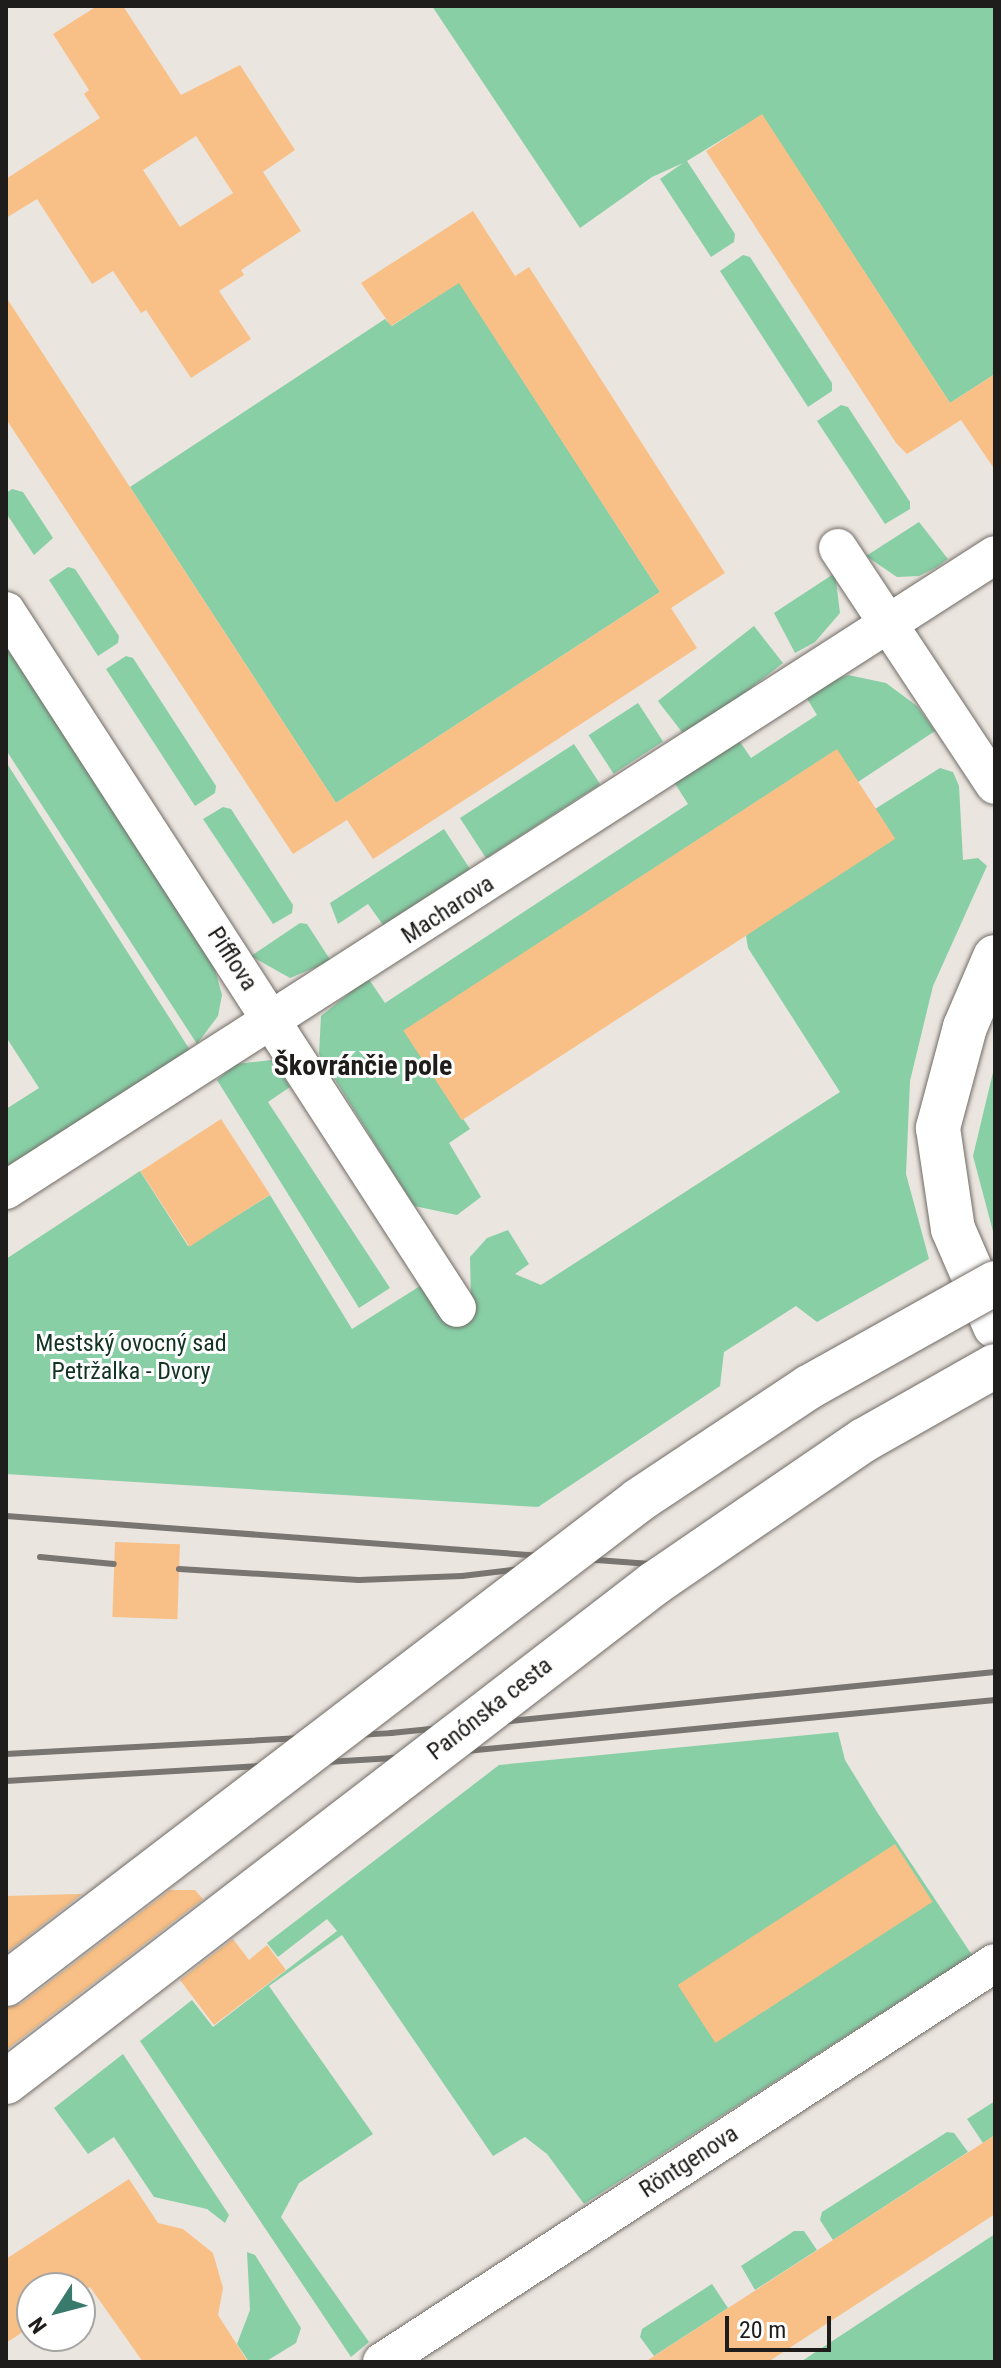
<!DOCTYPE html>
<html>
<head>
<meta charset="utf-8">
<style>
	body { margin:0 }
	#map { position:relative; width:1001px; height:2368px; overflow:hidden; background:#ebe5df; font-family:"Roboto Condensed",sans-serif }
	div>[style] { position:absolute }
	.green>* { inset:0; background:#88cfa6; transform-origin:0 0 }
	.building>* { inset:0; background:#f8c086; transform-origin:0 0 }
	.roads { filter:drop-shadow(0 0 2px #716b66) drop-shadow(0 0 2px #716b66) }
	.minor>* { height:38px; margin:-19px; padding:0 19px; transform-origin:19px; border-radius:19px; background:#fff }
	.tertiary>* { height:44px; margin:-22px; padding:0 22px; transform-origin:22px; border-radius:22px; background:#fff }
	.rail>* { height:6px; margin:-3px; padding:0 3px; transform-origin:3px; border-radius:3px; background:#797571 }
	.bridges { filter:drop-shadow(0 0 2px #716b66) drop-shadow(0 0 2px #716b66) }
	.secondary-bridge>* { height:44px; margin:-22px; padding:0 22px; transform-origin:22px; border-radius:22px; background:#fff }
	span { translate:-50% -50%; white-space:nowrap; text-align:center; line-height:1.15; -webkit-text-stroke:6px #fff; paint-order:stroke }
	.street-label { font-size:24px; color:#1f1d1b }
	.park-label { font-size:24px; color:#123322 }
	.quarter-label { font-size:28px; color:#1f1d1b; font-weight:700 }
	.frame { position:absolute; inset:0; border:8px solid #1f1d1b; pointer-events:none }
	.north { position:absolute; left:16px; top:2272px; width:80px; height:80px; box-sizing:border-box; background:#fff; border:2px solid #a5a5a4; border-radius:50%; rotate:234deg; font-size:22px; font-weight:700; line-height:32px; text-align:center; color:#1f1d1b }
	.north::after { content:''; display:block; margin:auto; width:28px; height:36px; background:#387a6c; clip-path:polygon(50% 0,100% 100%,50% 72%,0 100%) }
	.scale { position:absolute; left:725px; top:2316px; width:106px; height:36px; box-sizing:border-box; border:4px solid #1f1d1b; border-top:0; padding-left:10px; font-size:24px; line-height:28px; white-space:nowrap; color:#1f1d1b; -webkit-text-stroke:6px #fff; paint-order:stroke }
</style>
</head>
<body>
<div id="map">
	<div class="green">
		<i style="clip-path:polygon(432px 6px,995px 6px,995px 374px,950px 403px,762px 115px,687px 161px,735px 234px,734px 242px,711px 257px,660px 179px,683px 163px,652px 177px,580px 228px)"></i>
		<i style="clip-path:polygon(743px 255px,750px 257px,832px 383px,832px 391px,808px 407px,720px 271px)"></i>
		<i style="clip-path:polygon(459px 282px,660px 592px,336px 803px,130px 487px,385px 319px,392px 326px)"></i>
		<i style="clip-path:polygon(841px 405px,848px 407px,910px 502px,910px 509px,885px 524px,817px 421px)"></i>
		<i style="clip-path:polygon(12px 489px,23px 492px,53px 538px,34px 555px,6px 513px,6px 493px)"></i>
		<i style="clip-path:polygon(919px 522px,948px 559px,937px 567px,919px 576px,897px 577px,866px 556px)"></i>
		<i style="clip-path:polygon(68px 567px,75px 569px,119px 636px,118px 643px,98px 656px,49px 580px)"></i>
		<i style="clip-path:polygon(835px 573px,840px 613px,815px 642px,795px 653px,774px 613px)"></i>
		<i style="left:754px;top:626px;width:47px;height:122px;rotate:52deg"></i>
		<i style="clip-path:polygon(6px 636px,208px 944px,222px 995px,218px 1016px,197px 1044px,6px 750px)"></i>
		<i style="clip-path:polygon(126px 656px,133px 658px,216px 786px,215px 793px,195px 806px,106px 669px)"></i>
		<i style="clip-path:polygon(848px 675px,886px 683px,917px 706px,935px 731px,858px 782px,836px 750px,404px 1031px,470px 1129px,449px 1143px,481px 1197px,457px 1215px,414px 1206px,319px 1054px,321px 1016px,368px 978px,385px 1003px,688px 804px,672px 779px,736px 736px,751px 758px,817px 715px,803px 692px)"></i>
		<i style="left:638px;top:703px;width:46px;height:59px;rotate:57deg"></i>
		<i style="left:574px;top:744px;width:48px;height:136px;rotate:57deg"></i>
		<i style="clip-path:polygon(6px 762px,190px 1050px,6px 1167px,6px 1109px,39px 1088px,6px 1037px)"></i>
		<i style="clip-path:polygon(940px 768px,953px 772px,959px 786px,963px 860px,978px 858px,987px 866px,933px 986px,910px 1081px,906px 1174px,929px 1259px,817px 1322px,796px 1306px,724px 1352px,720px 1386px,538px 1507px,6px 1474px,6px 1259px,140px 1171px,188px 1246px,270px 1195px,352px 1329px,420px 1286px,445px 1322px,471px 1303px,470px 1257px,487px 1238px,508px 1230px,529px 1264px,515px 1274px,541px 1285px,840px 1092px,748px 948px,746px 936px,875px 809px)"></i>
		<i style="clip-path:polygon(223px 807px,231px 809px,293px 905px,292px 913px,273px 924px,203px 819px)"></i>
		<i style="clip-path:polygon(444px 829px,470px 869px,383px 925px,368px 904px,338px 924px,330px 903px)"></i>
		<i style="clip-path:polygon(300px 923px,307px 924px,331px 961px,290px 978px,251px 956px)"></i>
		<i style="clip-path:polygon(272px 1060px,290px 1087px,268px 1102px,390px 1288px,359px 1308px,217px 1080px,236px 1064px)"></i>
		<i style="clip-path:polygon(995px 1064px,995px 1239px,973px 1156px)"></i>
		<i style="clip-path:polygon(838px 1732px,845px 1760px,877px 1812px,972px 1955px,584px 2204px,547px 2154px,525px 2137px,493px 2156px,342px 1935px,269px 1986px,373px 2134px,299px 2183px,281px 2217px,369px 2342px,351px 2357px,140px 2041px,192px 2000px,213px 2027px,337px 1931px,327px 1919px,278px 1957px,267px 1943px,499px 1765px)"></i>
		<i style="clip-path:polygon(123px 2054px,229px 2215px,225px 2223px,207px 2209px,154px 2197px,114px 2137px,88px 2154px,54px 2108px)"></i>
		<i style="clip-path:polygon(995px 2101px,995px 2135px,983px 2143px,967px 2119px)"></i>
		<i style="clip-path:polygon(947px 2132px,954px 2133px,968px 2152px,833px 2240px,820px 2220px,822px 2212px)"></i>
		<i style="clip-path:polygon(794px 2231px,804px 2231px,817px 2250px,755px 2290px,741px 2266px)"></i>
		<i style="clip-path:polygon(995px 2234px,995px 2362px,802px 2361px)"></i>
		<i style="clip-path:polygon(247px 2252px,255px 2255px,301px 2328px,296px 2343px,265px 2362px,249px 2362px,237px 2344px,250px 2310px)"></i>
		<i style="clip-path:polygon(712px 2284px,728px 2308px,654px 2356px,640px 2337px,642px 2329px)"></i>
	</div>
	<div class="building">
		<i style="clip-path:polygon(evenodd,97px 6px,123px 6px,181px 95px,240px 65px,295px 150px,263px 172px,301px 231px,241px 270px,244px 275px,219px 291px,251px 339px,191px 378px,146px 310px,141px 313px,113px 271px,92px 284px,37px 199px,6px 218px,6px 179px,100px 118px,84px 94px,89px 90px,53px 34px,97px 6px,196px 136px,233px 193px,180px 227px,143px 170px,196px 136px)"></i>
		<i style="clip-path:polygon(762px 114px,950px 403px,995px 374px,995px 470px,961px 420px,907px 454px,896px 443px,706px 151px)"></i>
		<i style="clip-path:polygon(473px 211px,515px 276px,529px 267px,725px 573px,671px 608px,697px 648px,503px 775px,373px 859px,347px 820px,293px 854px,6px 419px,6px 297px,336px 803px,660px 592px,459px 283px,391px 326px,361px 283px)"></i>
		<i style="left:837px;top:749px;width:107px;height:517px;rotate:57deg"></i>
		<i style="left:221px;top:1119px;width:90px;height:96px;rotate:57deg"></i>
		<i style="left:115px;top:1542px;width:65px;height:75px;rotate:2deg"></i>
		<i style="left:895px;top:1844px;width:69px;height:259px;rotate:57deg"></i>
		<i style="clip-path:polygon(170px 1890px,195px 1890px,203px 1899px,6px 2050px,6px 2008px,21px 2004px)"></i>
		<i style="clip-path:polygon(79px 1894px,82px 1894px,6px 1953px,6px 1896px)"></i>
		<i style="clip-path:polygon(233px 1939px,249px 1960px,267px 1945px,286px 1970px,214px 2025px,180px 1980px)"></i>
		<i style="clip-path:polygon(995px 2135px,995px 2214px,768px 2362px,645px 2362px)"></i>
		<i style="clip-path:polygon(129px 2179px,158px 2223px,183px 2229px,213px 2253px,223px 2288px,218px 2315px,248px 2362px,143px 2362px,90px 2287px,80px 2294px,80px 2288px,32px 2288px,32px 2326px,6px 2343px,6px 2259px)"></i>
	</div>
	<div class="roads">
		<div class="minor">
			<i style="left:838px;top:548px;width:284px;rotate:56.5deg"></i>
			<i style="left:6px;top:611px;width:830px;rotate:57.09deg"></i>
			<i style="left:6px;top:1190px;width:1175px;rotate:-32.7deg"></i>
			<i style="left:382px;top:2362px;width:731px;rotate:-33.06deg"></i>
		</div>
		<div class="tertiary">
			<i style="left:995px;top:957px;width:76px;rotate:113.2deg"></i>
			<i style="left:965px;top:1027px;width:105px;rotate:105deg"></i>
			<i style="left:938px;top:1128px;width:102px;rotate:81.6deg"></i>
			<i style="left:953px;top:1229px;width:106px;rotate:66.6deg"></i>
		</div>
	</div>
	<div class="rail">
		<i style="left:6px;top:1516px;width:660px;rotate:4.26deg"></i>
		<i style="left:40px;top:1557px;width:74px;rotate:5.4deg"></i>
		<i style="left:179px;top:1569px;width:180px;rotate:3.5deg"></i>
		<i style="left:359px;top:1580px;width:103px;rotate:-2.2deg"></i>
		<i style="left:462px;top:1576px;width:93px;rotate:-6.8deg"></i>
		<i style="left:6px;top:1754px;width:386px;rotate:-3.1deg"></i>
		<i style="left:391px;top:1733px;width:607px;rotate:-5.77deg"></i>
		<i style="left:6px;top:1781px;width:389px;rotate:-3.4deg"></i>
		<i style="left:394px;top:1758px;width:604px;rotate:-5.51deg"></i>
	</div>
	<div class="bridges">
		<div class="secondary-bridge">
			<i style="left:6px;top:1984px;width:797px;rotate:-37.4deg"></i>
			<i style="left:639px;top:1500px;width:204px;rotate:-33.6deg"></i>
			<i style="left:809px;top:1387px;width:213px;rotate:-29.2deg"></i>
			<i style="left:6px;top:2082px;width:819px;rotate:-37.56deg"></i>
			<i style="left:655px;top:1583px;width:253px;rotate:-34.4deg"></i>
			<i style="left:864px;top:1440px;width:150px;rotate:-29.5deg"></i>
		</div>
	</div>
	<div class="street-label">
		<span style="left:448px;top:910px;rotate:-33deg">Macharova</span>
		<span style="left:232px;top:959px;rotate:57deg">Pifflova</span>
		<span style="left:490px;top:1709px;rotate:-38deg">Panónska cesta</span>
		<span style="left:689px;top:2162px;rotate:-33deg">Röntgenova</span>
	</div>
	<div class="park-label">
		<span style="left:131px;top:1358px">Mestský ovocný sad<br>Petržalka - Dvory</span>
	</div>
	<div class="quarter-label">
		<span style="left:363px;top:1066px">Škovránčie pole</span>
	</div>
	<div class="frame"></div>
	<div class="north">N</div>
	<div class="scale">20 m</div>
</div>
</body>
</html>
